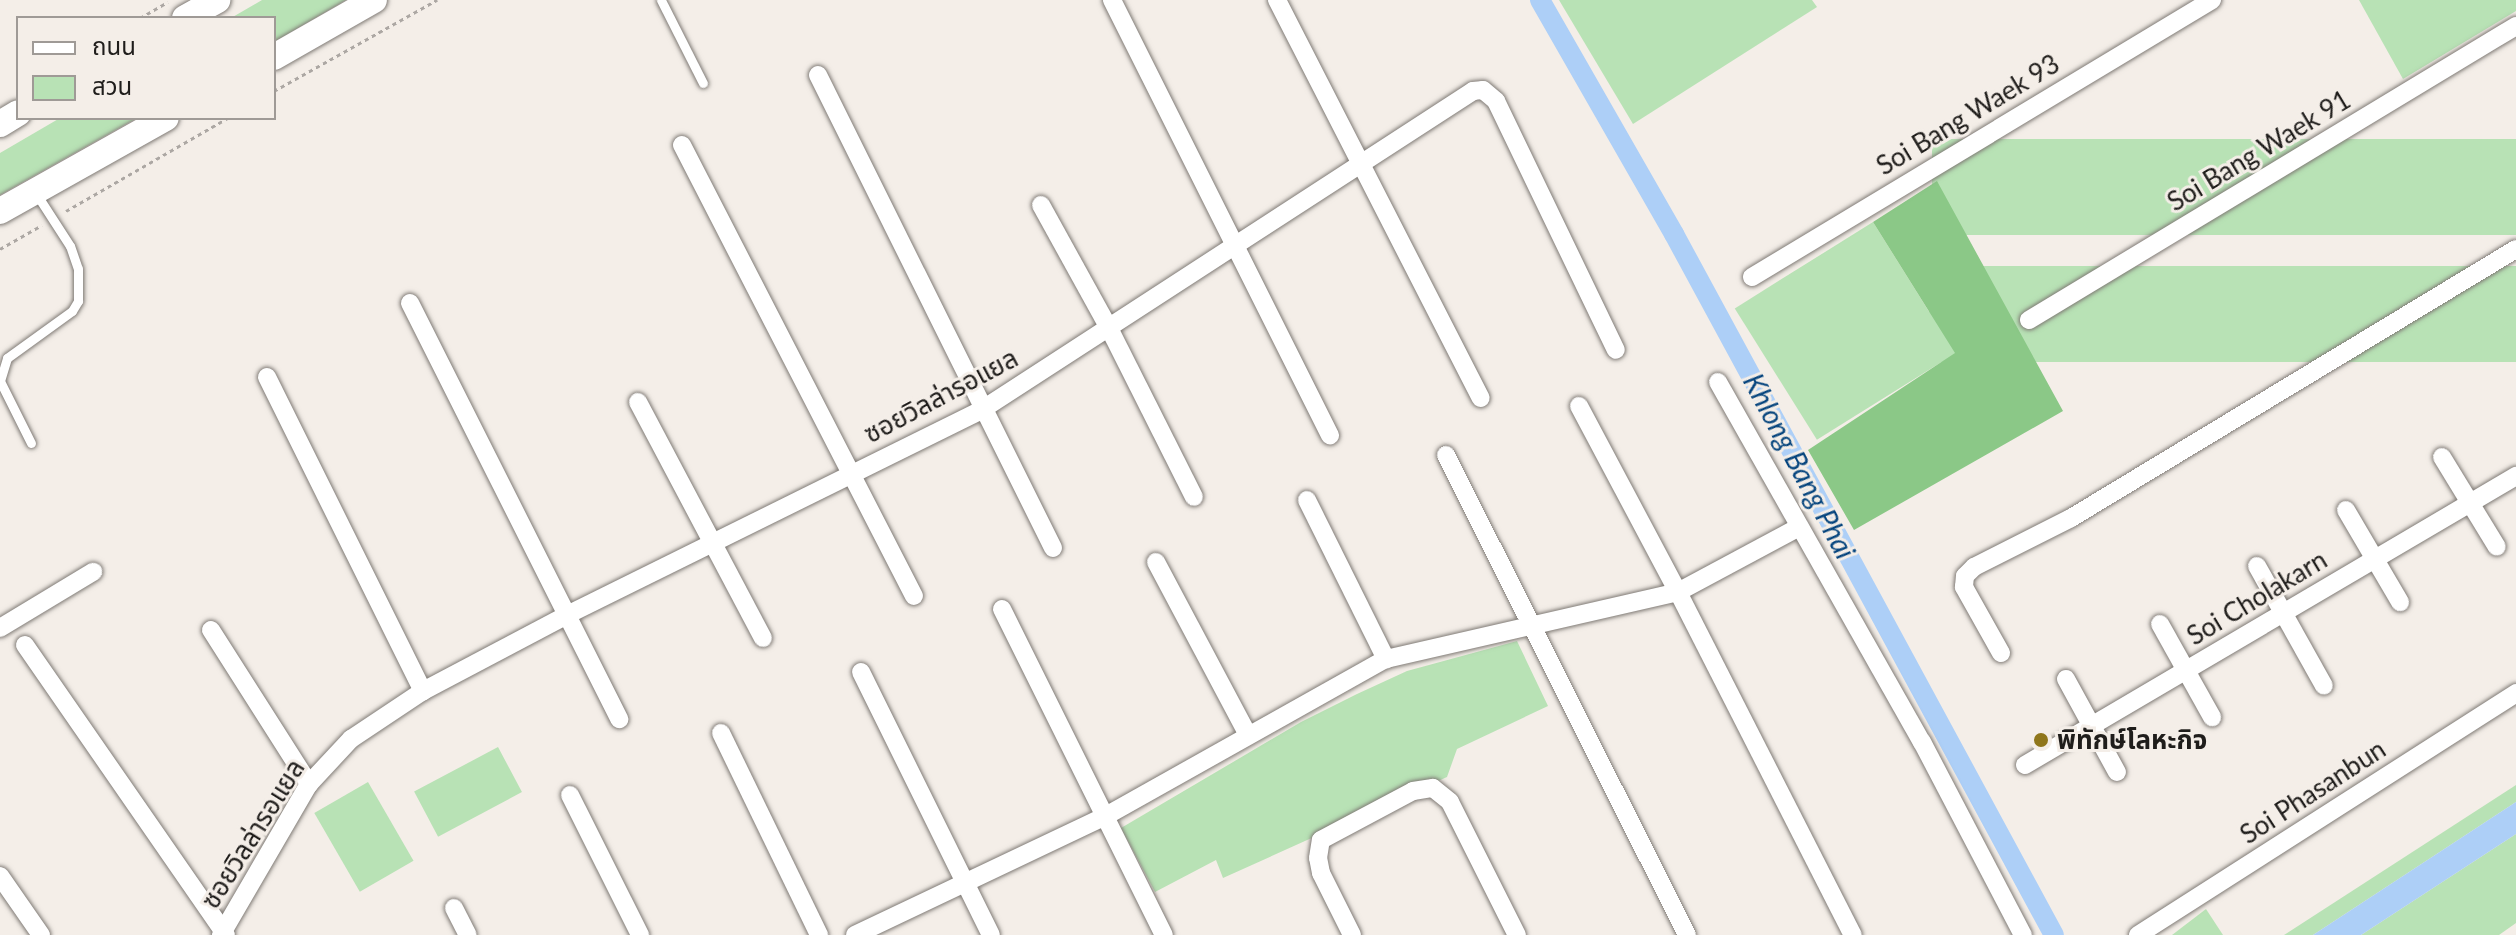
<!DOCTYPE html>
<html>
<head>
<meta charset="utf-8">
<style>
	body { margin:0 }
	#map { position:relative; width:2516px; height:935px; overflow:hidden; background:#f4eee8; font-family:Lato,"Noto Sans Thai",sans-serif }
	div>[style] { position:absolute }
	.green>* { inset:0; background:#b8e2b5; transform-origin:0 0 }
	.forest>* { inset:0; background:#8bc887 }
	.water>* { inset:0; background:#adcff7 }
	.canal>* { height:20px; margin:-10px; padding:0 10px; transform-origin:10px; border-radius:10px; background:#adcff7 }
	.path>* { height:3px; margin-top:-1.5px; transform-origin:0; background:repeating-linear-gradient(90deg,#aca7a3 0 4px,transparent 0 8px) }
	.roads { filter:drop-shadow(0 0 2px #7f7a75) drop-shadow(0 0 2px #7f7a75) }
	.lane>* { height:9px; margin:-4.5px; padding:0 4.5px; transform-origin:4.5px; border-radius:4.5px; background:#fff }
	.street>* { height:18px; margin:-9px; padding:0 9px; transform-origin:9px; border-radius:9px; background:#fff }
	.secondary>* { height:26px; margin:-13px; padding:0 13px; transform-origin:13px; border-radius:13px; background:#fff }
	.dots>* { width:22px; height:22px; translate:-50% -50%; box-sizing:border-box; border:4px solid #f4eee8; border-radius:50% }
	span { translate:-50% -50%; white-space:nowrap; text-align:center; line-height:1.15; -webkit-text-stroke:6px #f4eee8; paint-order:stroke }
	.street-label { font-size:26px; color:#1f1d1b }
	.poi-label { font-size:26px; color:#1f1d1b; font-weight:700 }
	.left { translate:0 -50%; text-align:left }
	.water-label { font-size:28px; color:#06457e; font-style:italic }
	.legend { position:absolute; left:16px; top:16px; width:260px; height:104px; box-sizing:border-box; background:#f4eee8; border:2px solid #9f9a96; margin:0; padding:10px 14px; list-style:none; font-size:24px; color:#1f1d1b }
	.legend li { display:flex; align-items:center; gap:16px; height:40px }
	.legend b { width:40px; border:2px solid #9f9a96 }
</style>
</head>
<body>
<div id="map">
	<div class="green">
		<i style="clip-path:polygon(262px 0,346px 0,274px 42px,274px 18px,231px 18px)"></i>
		<i style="clip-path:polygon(1559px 0,1812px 0,1817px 7px,1633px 124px)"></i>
		<i style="clip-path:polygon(2359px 0,2516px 0,2516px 11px,2403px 79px)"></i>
		<i style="clip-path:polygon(60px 118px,137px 118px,0 195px,0 153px)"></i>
		<i style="left:2516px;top:139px;width:96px;height:584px;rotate:90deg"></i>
		<i style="left:1873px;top:222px;width:155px;height:163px;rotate:58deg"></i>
		<i style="left:2516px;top:266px;width:96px;height:587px;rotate:90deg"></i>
		<i style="clip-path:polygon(1517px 641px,1548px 706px,1457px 749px,1447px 777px,1223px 878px,1216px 860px,1155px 892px,1121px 828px,1301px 722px,1357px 694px,1407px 671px)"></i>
		<i style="left:498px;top:747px;width:51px;height:95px;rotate:62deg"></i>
		<i style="left:368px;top:782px;width:91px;height:62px;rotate:60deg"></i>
		<i style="clip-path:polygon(2516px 785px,2516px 802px,2313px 935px,2284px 935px)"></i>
		<i style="clip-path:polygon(2516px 834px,2516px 923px,2499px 935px,2361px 935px)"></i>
		<i style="clip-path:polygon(2206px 909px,2223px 935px,2172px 935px)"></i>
	</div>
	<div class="forest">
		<i style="clip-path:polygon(1937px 181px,2063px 411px,1854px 530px,1808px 450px,1955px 353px,1873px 222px)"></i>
	</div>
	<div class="water">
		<i style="clip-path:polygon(2516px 802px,2516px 834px,2361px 935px,2313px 935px)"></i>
	</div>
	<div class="canal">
		<i style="left:1540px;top:0;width:270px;rotate:60.2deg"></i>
		<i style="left:1674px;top:234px;width:797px;rotate:61.54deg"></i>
	</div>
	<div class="path">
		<i style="left:140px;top:18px;width:32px;rotate:-30deg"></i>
		<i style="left:274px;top:91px;width:187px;rotate:-29.2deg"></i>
		<i style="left:66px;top:211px;width:187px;rotate:-29.9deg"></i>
		<i style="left:0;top:249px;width:48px;rotate:-29.7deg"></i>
	</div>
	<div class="roads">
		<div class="lane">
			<i style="left:661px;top:0;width:93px;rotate:63.2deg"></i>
			<i style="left:31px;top:443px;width:69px;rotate:-116.6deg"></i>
			<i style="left:0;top:381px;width:24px;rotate:-73deg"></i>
			<i style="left:7px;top:358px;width:80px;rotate:-35.9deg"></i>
			<i style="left:72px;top:311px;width:12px;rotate:-59deg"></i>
			<i style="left:78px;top:301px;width:32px;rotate:-90deg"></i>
			<i style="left:78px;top:269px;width:24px;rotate:-109deg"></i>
			<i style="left:70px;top:246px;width:61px;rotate:-122.9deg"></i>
		</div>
		<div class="street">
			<i style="left:1112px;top:0;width:487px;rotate:63.4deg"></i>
			<i style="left:1277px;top:0;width:447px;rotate:62.9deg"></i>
			<i style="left:818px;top:75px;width:528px;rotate:63.58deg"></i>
			<i style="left:682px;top:145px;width:507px;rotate:62.78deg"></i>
			<i style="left:1041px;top:205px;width:141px;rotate:61.1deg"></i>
			<i style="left:1109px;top:328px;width:189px;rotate:63.3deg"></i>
			<i style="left:1752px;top:277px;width:537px;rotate:-31.06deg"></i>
			<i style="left:410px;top:303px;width:466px;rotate:63.3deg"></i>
			<i style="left:2029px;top:320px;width:569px;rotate:-31.12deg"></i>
			<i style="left:267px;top:377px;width:351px;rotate:63.6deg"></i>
			<i style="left:1718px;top:382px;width:414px;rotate:60.5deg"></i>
			<i style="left:1922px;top:742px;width:218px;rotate:62.4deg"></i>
			<i style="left:638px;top:402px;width:267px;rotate:62.1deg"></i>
			<i style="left:1579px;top:406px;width:211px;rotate:62deg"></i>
			<i style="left:1678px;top:592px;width:385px;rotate:63deg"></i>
			<i style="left:1446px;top:455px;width:537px;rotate:63.34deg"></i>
			<i style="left:2442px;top:457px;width:105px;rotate:58.6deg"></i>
			<i style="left:1307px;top:500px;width:178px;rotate:63.6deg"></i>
			<i style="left:2346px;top:510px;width:107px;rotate:59.6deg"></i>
			<i style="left:1156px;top:562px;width:196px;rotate:62deg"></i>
			<i style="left:2257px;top:566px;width:137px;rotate:60.8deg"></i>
			<i style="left:1002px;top:609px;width:364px;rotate:63.6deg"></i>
			<i style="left:2160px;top:624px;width:107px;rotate:60.8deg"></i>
			<i style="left:0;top:628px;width:109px;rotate:-31.1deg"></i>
			<i style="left:211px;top:630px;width:183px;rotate:57.5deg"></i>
			<i style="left:25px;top:645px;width:353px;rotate:55.3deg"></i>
			<i style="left:2001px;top:653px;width:76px;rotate:-119.3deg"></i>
			<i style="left:1964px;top:587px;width:11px;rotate:-85deg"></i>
			<i style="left:1965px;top:576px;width:13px;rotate:-45deg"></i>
			<i style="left:1974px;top:567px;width:109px;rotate:-26.8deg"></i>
			<i style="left:2071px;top:518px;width:520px;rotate:-31.15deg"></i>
			<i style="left:861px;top:672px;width:293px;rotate:63.7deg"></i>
			<i style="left:2066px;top:679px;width:106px;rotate:61.3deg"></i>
			<i style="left:721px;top:733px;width:225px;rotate:64.1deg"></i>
			<i style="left:2025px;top:765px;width:570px;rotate:-30.48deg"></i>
			<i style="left:570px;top:795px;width:157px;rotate:63.4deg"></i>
			<i style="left:0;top:876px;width:72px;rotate:55.2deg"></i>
			<i style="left:454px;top:908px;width:30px;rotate:63deg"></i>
			<i style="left:221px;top:935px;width:175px;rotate:-59.8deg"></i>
			<i style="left:309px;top:784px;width:62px;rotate:-47deg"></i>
			<i style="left:351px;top:739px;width:87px;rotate:-33.7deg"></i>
			<i style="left:423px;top:691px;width:163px;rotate:-27.8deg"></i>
			<i style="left:567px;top:615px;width:464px;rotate:-26.3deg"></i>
			<i style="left:983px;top:409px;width:584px;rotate:-32.98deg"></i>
			<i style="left:1473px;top:91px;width:10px;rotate:-6deg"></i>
			<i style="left:1483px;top:90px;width:17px;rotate:40deg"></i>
			<i style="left:1496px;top:101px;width:276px;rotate:64.3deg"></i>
			<i style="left:855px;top:935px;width:276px;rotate:-25.4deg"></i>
			<i style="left:1104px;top:817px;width:323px;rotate:-29.3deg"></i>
			<i style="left:1386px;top:659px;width:300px;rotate:-12.9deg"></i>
			<i style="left:1678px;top:592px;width:137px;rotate:-28.2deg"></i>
			<i style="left:1352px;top:935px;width:69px;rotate:-116.6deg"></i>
			<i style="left:1321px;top:873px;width:15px;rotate:-101deg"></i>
			<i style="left:1318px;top:858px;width:18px;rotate:-81deg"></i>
			<i style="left:1321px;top:840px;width:104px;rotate:-28deg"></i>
			<i style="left:1413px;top:791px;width:20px;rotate:-9deg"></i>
			<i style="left:1433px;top:788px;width:22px;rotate:39deg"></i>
			<i style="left:1450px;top:802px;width:149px;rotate:63.3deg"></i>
			<i style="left:2138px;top:935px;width:449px;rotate:-32.6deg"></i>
		</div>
		<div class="secondary">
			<i style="left:185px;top:18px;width:37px;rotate:-29deg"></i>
			<i style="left:274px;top:57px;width:115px;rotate:-29.7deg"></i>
			<i style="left:0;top:124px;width:21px;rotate:-31deg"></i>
			<i style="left:0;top:211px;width:190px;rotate:-29.3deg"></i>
		</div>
	</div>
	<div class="dots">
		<i style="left:2041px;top:740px;background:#8f761b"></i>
	</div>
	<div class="street-label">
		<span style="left:1968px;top:115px;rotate:-31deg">Soi Bang Waek 93</span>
		<span style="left:2259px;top:151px;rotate:-31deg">Soi Bang Waek 91</span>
		<span style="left:941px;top:396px;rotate:-28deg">ซอยวิลล่ารอแยล</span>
		<span style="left:2257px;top:598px;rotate:-31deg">Soi Cholakarn</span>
		<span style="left:2313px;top:792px;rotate:-33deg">Soi Phasanbun</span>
		<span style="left:253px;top:834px;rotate:-58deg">ซอยวิลล่ารอแยล</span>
	</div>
	<div class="poi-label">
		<span class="left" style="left:2057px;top:740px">พิทักษ์โลหะกิจ</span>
	</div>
	<div class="water-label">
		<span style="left:1800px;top:466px;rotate:62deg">Khlong Bang Phai</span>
	</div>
	<ul class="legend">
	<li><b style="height:10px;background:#fff"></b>ถนน</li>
	<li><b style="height:22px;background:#b8e2b5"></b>สวน</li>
	</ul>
</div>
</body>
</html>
